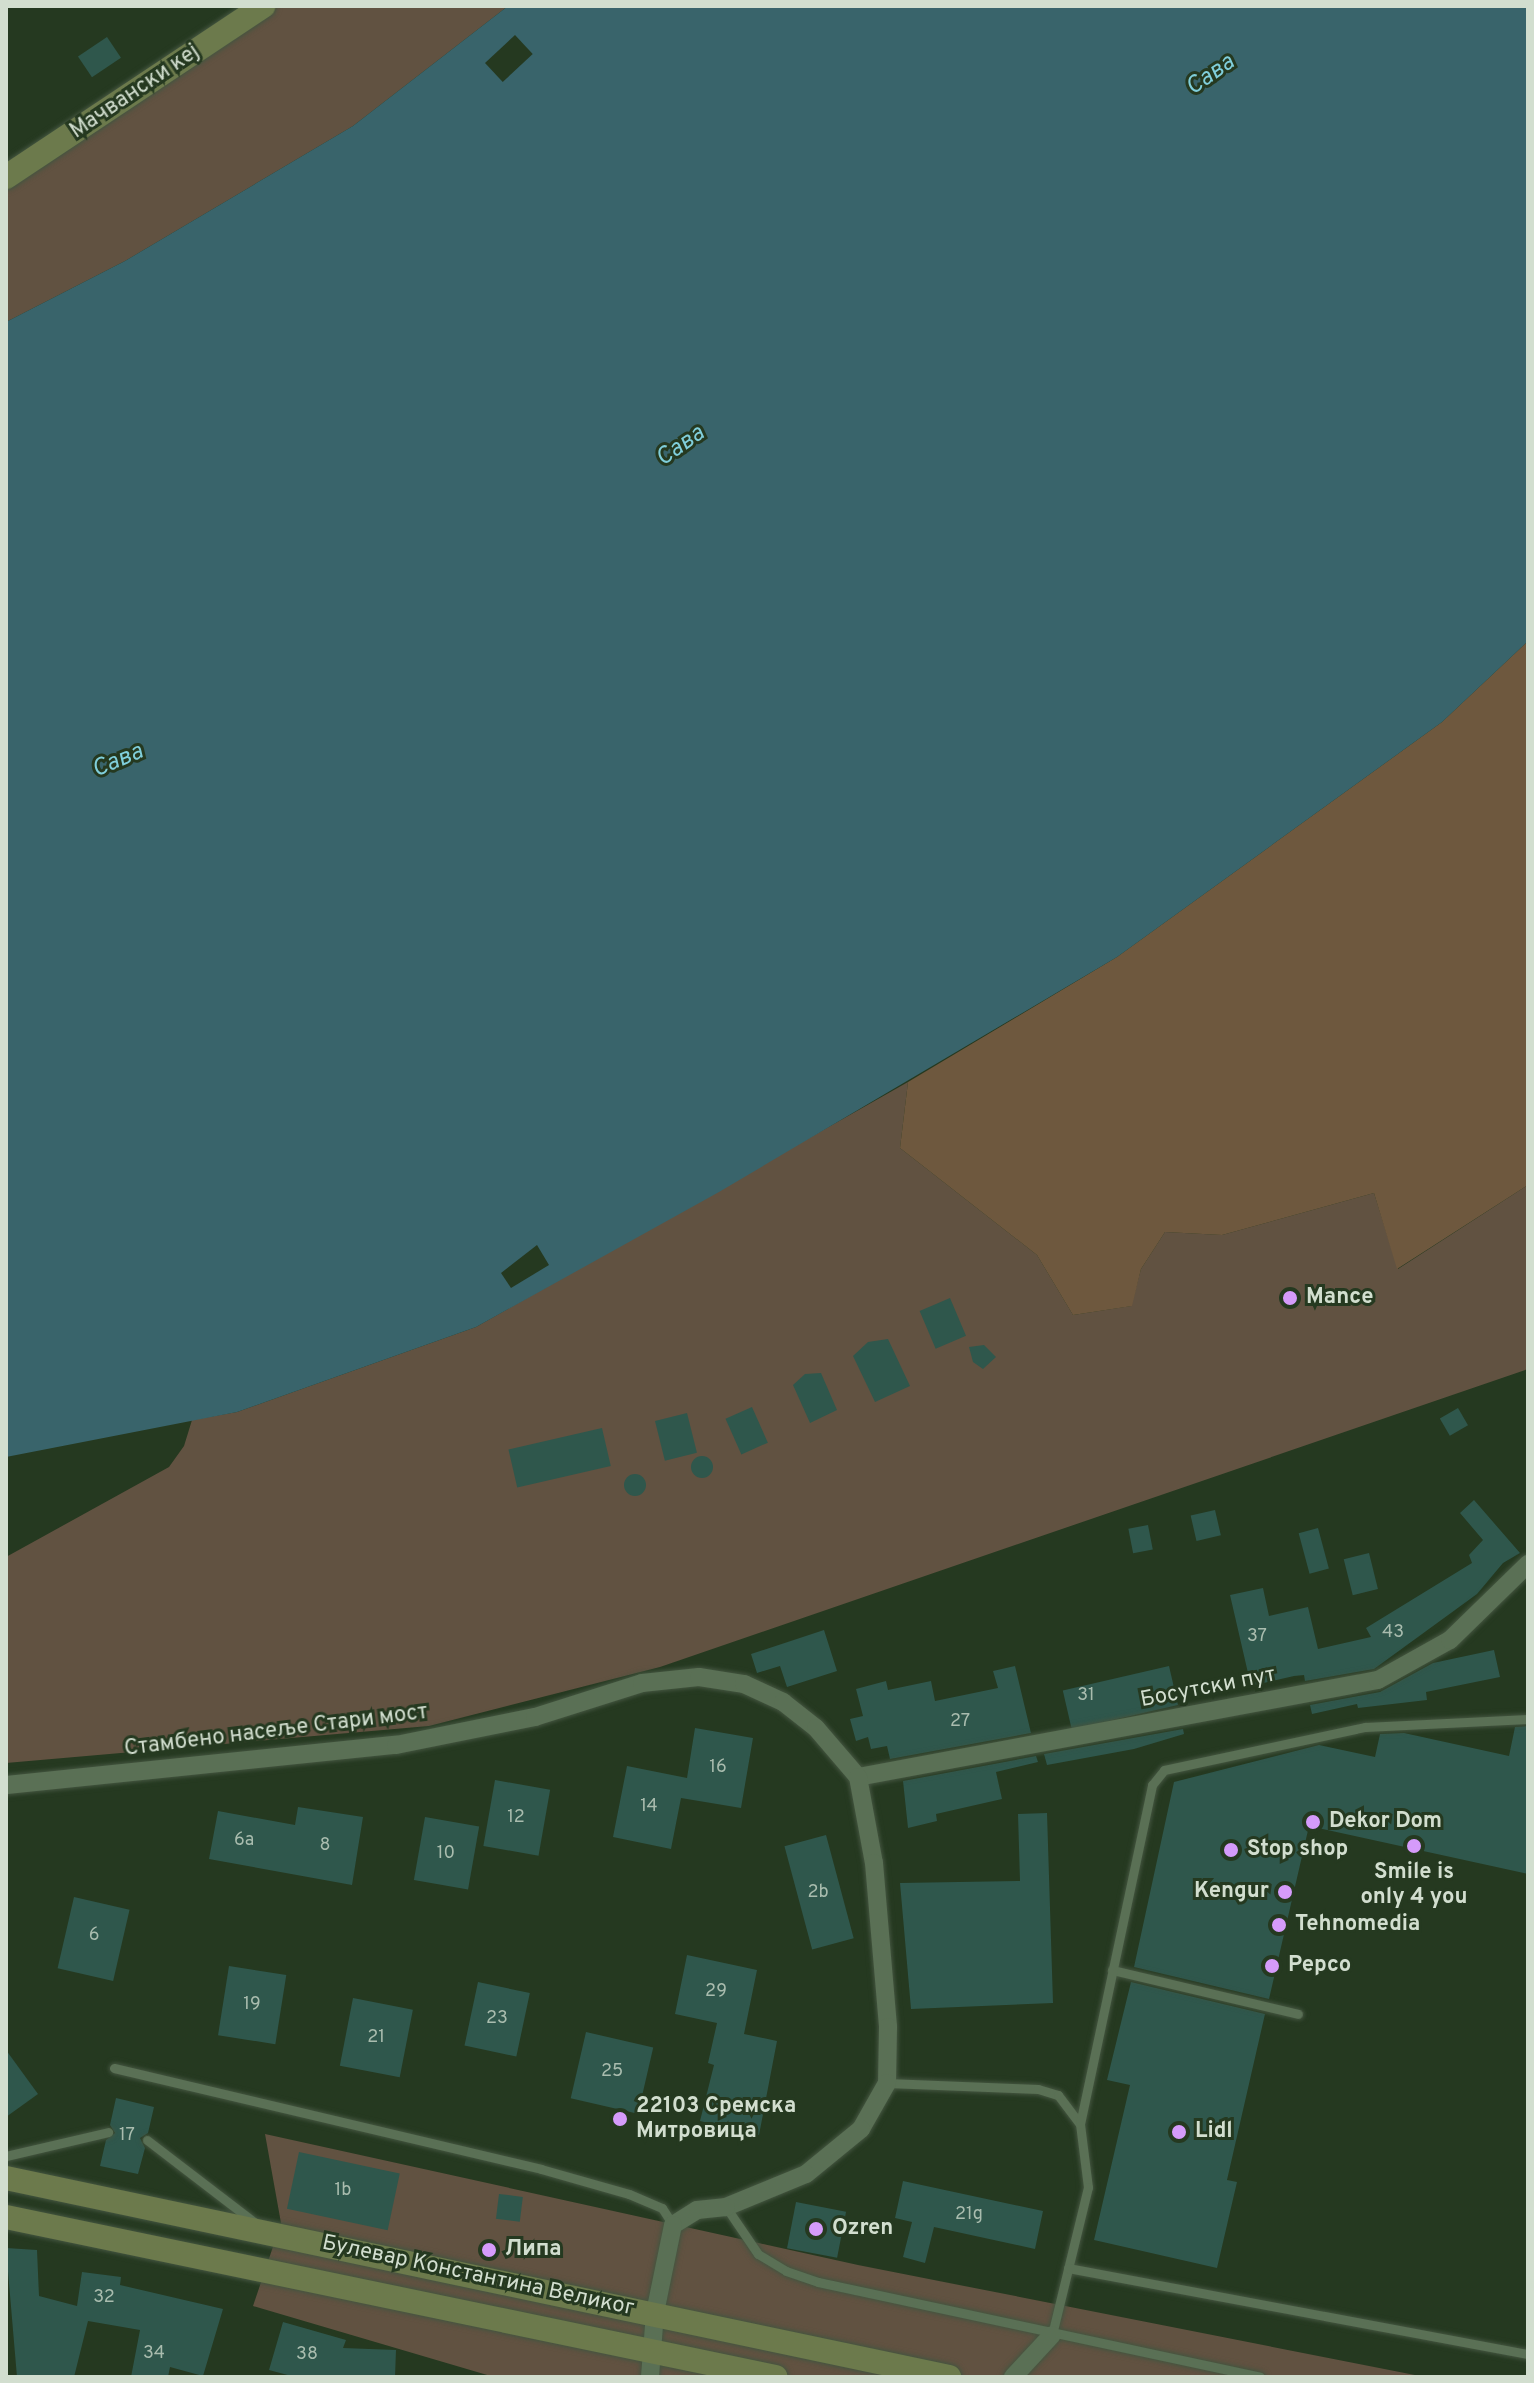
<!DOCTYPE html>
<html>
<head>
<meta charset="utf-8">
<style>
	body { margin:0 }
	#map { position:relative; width:1534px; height:2383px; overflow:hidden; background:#253920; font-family:Overpass,sans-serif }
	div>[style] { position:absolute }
	.green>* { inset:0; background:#615241 }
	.forest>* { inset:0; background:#6e583e }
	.water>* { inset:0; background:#39646b }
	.pier>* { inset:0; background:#253920; transform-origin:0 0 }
	.building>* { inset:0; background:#2f574c; transform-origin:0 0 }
	.round { border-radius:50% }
	.roads { filter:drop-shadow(0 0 2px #445540) drop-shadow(0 0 2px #445540) }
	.lane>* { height:9px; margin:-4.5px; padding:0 4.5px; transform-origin:4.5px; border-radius:4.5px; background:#5a7055 }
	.street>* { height:18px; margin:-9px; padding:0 9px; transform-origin:9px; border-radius:9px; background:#5a7055 }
	.secondary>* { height:24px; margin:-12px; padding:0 12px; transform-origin:12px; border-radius:12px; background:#6c7a4c }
	.dots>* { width:22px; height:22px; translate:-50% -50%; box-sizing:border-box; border:4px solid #253920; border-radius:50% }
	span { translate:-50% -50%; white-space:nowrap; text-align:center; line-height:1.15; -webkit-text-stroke:6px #253920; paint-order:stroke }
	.number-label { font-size:18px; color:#a9bcae }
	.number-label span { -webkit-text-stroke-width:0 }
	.street-label { font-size:22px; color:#d2decf }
	.poi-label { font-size:22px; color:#d2decf; font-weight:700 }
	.left { translate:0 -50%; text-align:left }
	.right { translate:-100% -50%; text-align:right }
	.water-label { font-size:24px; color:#80cfdb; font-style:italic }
	.frame { position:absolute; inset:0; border:8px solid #d2decf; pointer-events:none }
</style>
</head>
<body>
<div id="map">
	<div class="green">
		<i style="clip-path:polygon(259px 6px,508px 6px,353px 126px,125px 261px,6px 322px,6px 179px)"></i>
		<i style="clip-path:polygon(908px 1082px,900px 1148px,1037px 1255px,1073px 1315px,1131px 1306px,1141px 1269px,1165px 1232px,1222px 1235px,1374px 1193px,1398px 1269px,1528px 1185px,1528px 1369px,660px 1667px,429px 1726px,6px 1763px,6px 1557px,169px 1467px,184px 1446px,192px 1420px,237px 1412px,476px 1327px)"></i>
		<i style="clip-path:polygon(265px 2134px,858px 2265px,1425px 2377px,494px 2377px,253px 2306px,281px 2223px)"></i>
	</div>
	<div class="forest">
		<i style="clip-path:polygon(1528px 641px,1528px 1185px,1397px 1269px,1374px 1193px,1222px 1235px,1165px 1232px,1141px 1269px,1132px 1306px,1073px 1315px,1037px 1255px,900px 1148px,908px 1082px,1117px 957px,1442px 722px)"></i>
	</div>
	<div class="water">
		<i style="clip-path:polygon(508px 6px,1528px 6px,1528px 641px,1442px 722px,1117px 957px,719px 1192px,476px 1327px,237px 1412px,6px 1457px,6px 322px,125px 261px,353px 126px)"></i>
	</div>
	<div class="pier">
		<i style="left:515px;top:35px;width:26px;height:41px;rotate:47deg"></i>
		<i style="clip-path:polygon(537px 1245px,549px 1265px,511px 1288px,501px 1273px)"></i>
	</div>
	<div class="building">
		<i style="left:107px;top:37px;width:25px;height:35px;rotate:56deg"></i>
		<i style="left:950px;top:1298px;width:41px;height:33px;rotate:67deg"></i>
		<i style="clip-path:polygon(888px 1339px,910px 1386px,875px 1402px,853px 1356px,868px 1342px)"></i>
		<i style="clip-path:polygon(984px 1345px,996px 1357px,983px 1369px,973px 1362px,969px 1347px)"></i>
		<i style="clip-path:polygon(821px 1373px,837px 1410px,810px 1423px,793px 1385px,805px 1374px)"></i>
		<i style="left:752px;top:1407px;width:39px;height:29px;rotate:66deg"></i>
		<i style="left:1458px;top:1408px;width:20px;height:21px;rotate:60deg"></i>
		<i style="left:687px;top:1413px;width:41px;height:33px;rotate:76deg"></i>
		<i style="left:602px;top:1428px;width:39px;height:96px;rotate:77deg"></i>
		<i class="round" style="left:691px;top:1456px;width:22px;height:22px"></i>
		<i class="round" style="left:624px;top:1474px;width:22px;height:22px"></i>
		<i style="clip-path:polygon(1474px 1500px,1520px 1553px,1503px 1563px,1477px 1594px,1374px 1669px,1305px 1681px,1304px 1675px,1294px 1676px,1251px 1686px,1230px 1595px,1263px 1588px,1269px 1616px,1308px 1607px,1318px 1649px,1371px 1637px,1366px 1628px,1472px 1563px,1469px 1555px,1483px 1540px,1460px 1513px)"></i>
		<i style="left:1215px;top:1510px;width:26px;height:25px;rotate:77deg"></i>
		<i style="left:1148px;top:1525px;width:25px;height:20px;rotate:79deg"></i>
		<i style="left:1318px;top:1528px;width:42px;height:20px;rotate:75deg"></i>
		<i style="left:1369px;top:1553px;width:37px;height:26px;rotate:76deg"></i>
		<i style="clip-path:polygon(824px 1630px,837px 1671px,787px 1687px,780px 1666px,757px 1673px,751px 1654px)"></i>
		<i style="clip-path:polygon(1494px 1650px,1500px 1677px,1426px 1692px,1427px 1700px,1358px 1708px,1357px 1704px,1312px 1714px,1310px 1705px,1380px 1692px,1433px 1663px)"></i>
		<i style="clip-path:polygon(1015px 1666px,1031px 1733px,890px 1759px,887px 1746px,871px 1749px,868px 1737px,856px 1741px,850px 1719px,863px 1716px,856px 1689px,886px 1681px,888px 1690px,931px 1681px,935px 1701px,998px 1688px,993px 1671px)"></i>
		<i style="left:1169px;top:1666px;width:40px;height:109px;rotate:77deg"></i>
		<i style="clip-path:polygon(1528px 1726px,1528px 1874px,1309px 1826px,1269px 1999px,1134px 1967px,1174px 1782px,1319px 1745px,1375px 1757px,1380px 1734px,1404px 1733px,1509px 1756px,1515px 1727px)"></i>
		<i style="clip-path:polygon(695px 1728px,753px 1738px,741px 1808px,681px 1798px,671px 1849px,613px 1837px,627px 1766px,687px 1778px)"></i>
		<i style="clip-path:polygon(1183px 1729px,1184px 1734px,1134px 1749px,1047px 1765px,1044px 1754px)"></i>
		<i style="clip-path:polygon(1036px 1756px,1038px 1762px,996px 1772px,1002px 1799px,936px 1814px,937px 1821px,908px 1828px,903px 1781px)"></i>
		<i style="left:495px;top:1780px;width:56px;height:67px;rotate:10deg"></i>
		<i style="clip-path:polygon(298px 1807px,363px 1817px,352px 1885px,209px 1859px,218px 1811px,295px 1825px)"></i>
		<i style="clip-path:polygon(1047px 1813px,1053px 2003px,911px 2009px,900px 1883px,1020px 1881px,1018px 1814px)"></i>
		<i style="left:425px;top:1817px;width:55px;height:64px;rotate:10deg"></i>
		<i style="left:826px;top:1835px;width:107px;height:43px;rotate:75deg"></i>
		<i style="left:74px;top:1897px;width:57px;height:73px;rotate:13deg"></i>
		<i style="clip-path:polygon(687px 1955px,757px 1970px,744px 2034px,777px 2041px,759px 2135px,700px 2121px,714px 2065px,708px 2063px,717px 2023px,675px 2014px)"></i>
		<i style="left:229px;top:1966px;width:58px;height:70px;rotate:9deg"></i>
		<i style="left:478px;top:1982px;width:53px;height:65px;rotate:12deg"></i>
		<i style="clip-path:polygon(1131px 1982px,1265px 2014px,1227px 2180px,1237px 2182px,1217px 2268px,1094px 2240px,1130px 2085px,1107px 2080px)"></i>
		<i style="left:353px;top:1998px;width:61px;height:69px;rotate:11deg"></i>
		<i style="left:586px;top:2032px;width:69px;height:68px;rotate:13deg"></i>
		<i style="clip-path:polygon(6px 2050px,38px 2094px,6px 2117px)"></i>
		<i style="clip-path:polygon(116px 2098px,154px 2107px,148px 2133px,140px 2138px,145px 2148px,138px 2174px,100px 2166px,106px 2140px,115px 2133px,110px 2125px)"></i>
		<i style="left:299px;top:2152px;width:103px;height:58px;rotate:12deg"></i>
		<i style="clip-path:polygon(903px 2181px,1043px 2211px,1035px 2249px,934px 2227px,925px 2263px,903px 2257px,912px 2222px,895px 2218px)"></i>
		<i style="left:499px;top:2194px;width:24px;height:25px;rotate:7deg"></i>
		<i style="left:796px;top:2202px;width:51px;height:47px;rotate:11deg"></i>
		<i style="clip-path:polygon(6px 2248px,37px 2250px,39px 2296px,77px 2306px,82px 2272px,121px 2277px,120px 2285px,223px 2309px,203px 2376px,170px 2367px,168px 2377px,131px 2377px,140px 2330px,88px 2321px,74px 2377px,17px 2377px)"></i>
		<i style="clip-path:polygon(283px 2322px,346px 2340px,343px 2348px,396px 2350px,395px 2377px,295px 2377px,269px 2370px)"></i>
	</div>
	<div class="roads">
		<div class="lane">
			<i style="left:1112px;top:1970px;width:191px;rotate:13.3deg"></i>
			<i style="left:114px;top:2068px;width:439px;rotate:13.3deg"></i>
			<i style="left:541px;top:2169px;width:91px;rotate:15.9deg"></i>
			<i style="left:629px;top:2194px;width:36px;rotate:23deg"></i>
			<i style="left:662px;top:2208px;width:20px;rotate:57deg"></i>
			<i style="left:887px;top:2083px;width:151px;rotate:2.3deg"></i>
			<i style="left:1038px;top:2089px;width:21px;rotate:17deg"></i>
			<i style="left:1058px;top:2095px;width:36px;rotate:53deg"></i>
			<i style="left:1080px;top:2124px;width:64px;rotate:82.8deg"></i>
			<i style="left:1088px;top:2187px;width:152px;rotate:103.7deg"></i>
			<i style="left:1080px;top:2124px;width:347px;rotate:-78deg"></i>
			<i style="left:1152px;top:1785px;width:19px;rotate:-51deg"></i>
			<i style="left:1164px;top:1770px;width:206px;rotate:-12.1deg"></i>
			<i style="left:1365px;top:1727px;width:163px;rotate:-2.8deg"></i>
			<i style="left:147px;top:2140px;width:135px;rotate:37.5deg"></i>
			<i style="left:6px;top:2156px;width:105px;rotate:-13.2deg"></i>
			<i style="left:726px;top:2207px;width:57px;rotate:55.8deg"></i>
			<i style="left:758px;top:2254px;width:33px;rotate:31deg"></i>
			<i style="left:786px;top:2271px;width:34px;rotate:19deg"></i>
			<i style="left:818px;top:2282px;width:452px;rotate:12.1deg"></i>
			<i style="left:1068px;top:2268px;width:468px;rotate:10.6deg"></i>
		</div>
		<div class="street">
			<i style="left:858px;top:1777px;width:529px;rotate:-10.57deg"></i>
			<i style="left:1378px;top:1680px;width:82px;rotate:-29.1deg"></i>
			<i style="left:1450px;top:1640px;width:109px;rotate:-44.3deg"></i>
			<i style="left:6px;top:1785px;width:392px;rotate:-5.9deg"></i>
			<i style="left:396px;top:1745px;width:142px;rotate:-11.4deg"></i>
			<i style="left:535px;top:1717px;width:112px;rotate:-17.6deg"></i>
			<i style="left:642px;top:1683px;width:57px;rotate:-6deg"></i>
			<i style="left:699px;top:1677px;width:46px;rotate:8.8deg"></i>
			<i style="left:744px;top:1684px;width:43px;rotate:24.8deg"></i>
			<i style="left:783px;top:1702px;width:42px;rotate:38.2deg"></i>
			<i style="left:816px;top:1728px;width:65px;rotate:49.4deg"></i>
			<i style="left:858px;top:1777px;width:87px;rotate:79.5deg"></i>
			<i style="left:874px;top:1863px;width:165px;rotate:85.1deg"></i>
			<i style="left:888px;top:2027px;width:56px;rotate:91deg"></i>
			<i style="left:887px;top:2083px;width:53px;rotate:119.5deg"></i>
			<i style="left:861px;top:2129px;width:71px;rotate:140.7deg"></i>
			<i style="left:806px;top:2174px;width:87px;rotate:157.6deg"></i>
			<i style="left:726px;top:2207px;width:29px;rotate:174deg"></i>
			<i style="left:697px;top:2210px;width:28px;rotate:148deg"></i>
			<i style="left:673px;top:2225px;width:90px;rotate:101.6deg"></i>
			<i style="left:655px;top:2313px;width:64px;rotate:94.5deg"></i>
			<i style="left:1013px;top:2377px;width:57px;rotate:-47.1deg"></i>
		</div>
		<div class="secondary">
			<i style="left:6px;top:177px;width:309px;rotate:-33.6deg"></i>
			<i style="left:6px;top:2178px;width:964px;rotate:11.92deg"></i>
			<i style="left:6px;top:2217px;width:786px;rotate:11.74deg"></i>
		</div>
	</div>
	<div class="dots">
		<i style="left:1290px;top:1298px;background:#d59bfa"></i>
		<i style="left:1313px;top:1822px;background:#d59bfa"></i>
		<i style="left:1414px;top:1846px;background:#d59bfa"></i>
		<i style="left:1231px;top:1850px;background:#d59bfa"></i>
		<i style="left:1285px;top:1892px;background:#d59bfa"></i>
		<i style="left:1279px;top:1925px;background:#d59bfa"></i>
		<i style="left:1272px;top:1966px;background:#d59bfa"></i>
		<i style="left:620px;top:2119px;background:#d59bfa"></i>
		<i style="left:1179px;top:2132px;background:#d59bfa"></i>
		<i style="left:816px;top:2229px;background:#d59bfa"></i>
		<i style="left:489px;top:2250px;background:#d59bfa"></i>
	</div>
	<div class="number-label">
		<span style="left:1393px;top:1633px">43</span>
		<span style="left:1257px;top:1637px">37</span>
		<span style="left:1086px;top:1696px">31</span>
		<span style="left:960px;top:1722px">27</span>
		<span style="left:718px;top:1768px">16</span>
		<span style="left:649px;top:1807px">14</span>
		<span style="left:516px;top:1818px">12</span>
		<span style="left:244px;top:1841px">6a</span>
		<span style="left:325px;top:1846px">8</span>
		<span style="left:446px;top:1854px">10</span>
		<span style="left:818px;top:1893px">2b</span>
		<span style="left:94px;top:1936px">6</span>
		<span style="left:716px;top:1992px">29</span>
		<span style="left:252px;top:2005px">19</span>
		<span style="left:497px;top:2019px">23</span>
		<span style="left:376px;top:2038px">21</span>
		<span style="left:612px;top:2072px">25</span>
		<span style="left:127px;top:2136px">17</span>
		<span style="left:343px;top:2191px">1b</span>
		<span style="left:969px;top:2215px">21g</span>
		<span style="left:104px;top:2298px">32</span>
		<span style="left:154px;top:2354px">34</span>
		<span style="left:307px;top:2355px">38</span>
	</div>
	<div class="street-label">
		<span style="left:135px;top:92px;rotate:-34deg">Мачвански кеј</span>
		<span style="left:1208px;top:1688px;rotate:-11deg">Босутски пут</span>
		<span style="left:276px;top:1731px;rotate:-7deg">Стамбено насеље Стари мост</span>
		<span style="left:478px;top:2276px;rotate:12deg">Булевар Константина Великог</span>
	</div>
	<div class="poi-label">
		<span class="left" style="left:1306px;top:1298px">Mance</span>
		<span class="left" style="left:1329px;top:1822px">Dekor Dom</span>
		<span class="left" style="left:1247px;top:1850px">Stop shop</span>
		<span style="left:1414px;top:1885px">Smile is<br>only 4 you</span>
		<span class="right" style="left:1269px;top:1892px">Kengur</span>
		<span class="left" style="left:1295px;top:1925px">Tehnomedia</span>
		<span class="left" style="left:1288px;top:1966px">Pepco</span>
		<span class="left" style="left:636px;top:2119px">22103 Сремска<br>Митровица</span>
		<span class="left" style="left:1195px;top:2132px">Lidl</span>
		<span class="left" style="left:832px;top:2229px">Ozren</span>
		<span class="left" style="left:505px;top:2250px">Липа</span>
	</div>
	<div class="water-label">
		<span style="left:1211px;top:76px;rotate:-35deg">Сава</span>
		<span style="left:681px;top:447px;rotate:-35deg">Сава</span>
		<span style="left:118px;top:762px;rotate:-23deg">Сава</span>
	</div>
	<div class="frame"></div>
</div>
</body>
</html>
